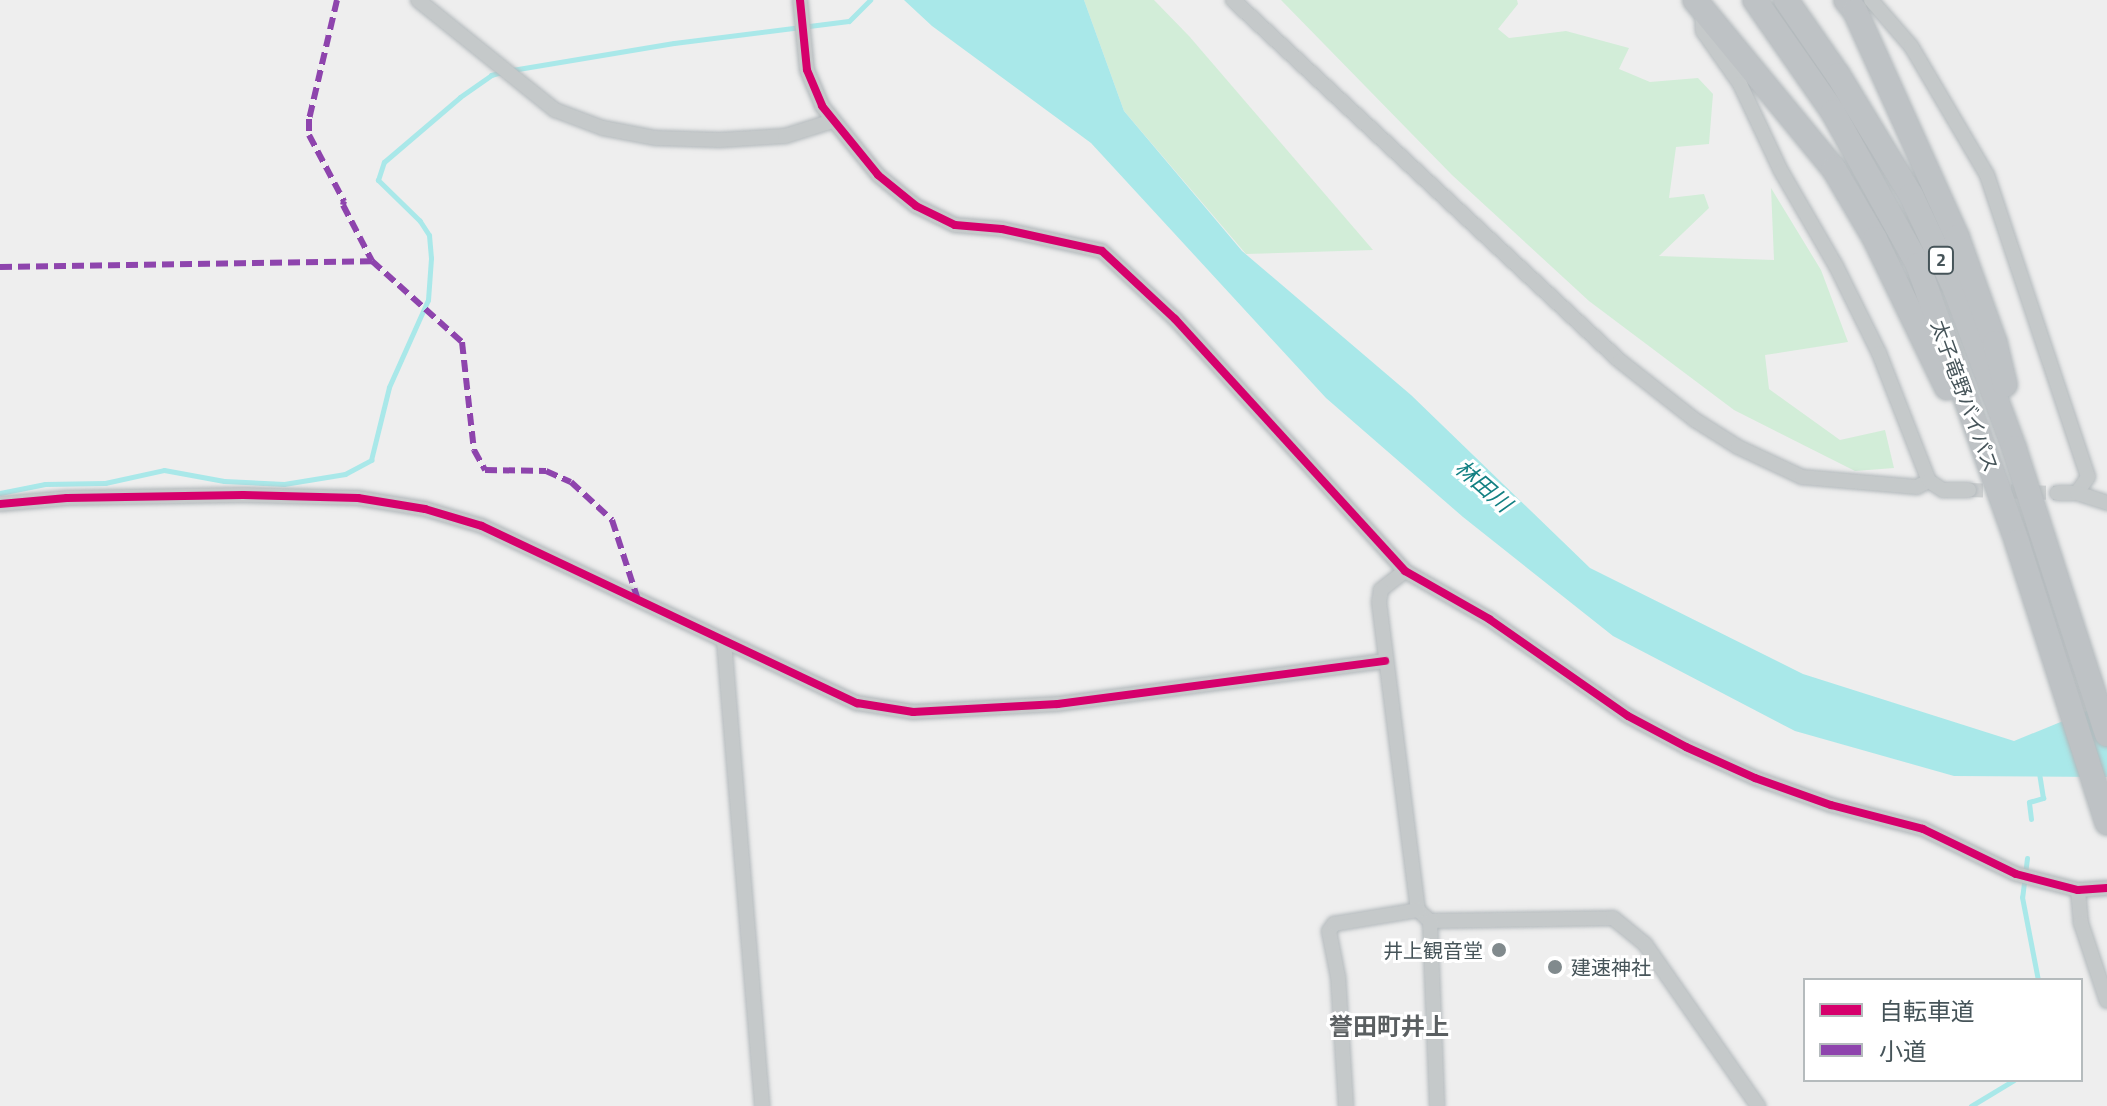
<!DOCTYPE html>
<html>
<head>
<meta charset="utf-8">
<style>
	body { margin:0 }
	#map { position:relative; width:2107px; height:1106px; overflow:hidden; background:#eee; font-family:"Titillium Web","Noto Sans JP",sans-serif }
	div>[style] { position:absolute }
	.green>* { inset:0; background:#d2edd8 }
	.water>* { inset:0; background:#a9e8e9 }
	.stream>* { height:5px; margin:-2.5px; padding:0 2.5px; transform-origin:2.5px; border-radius:2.5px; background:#a9e8e9 }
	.minor-tunnel>* { height:14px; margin-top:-7px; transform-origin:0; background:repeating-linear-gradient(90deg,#cccfd0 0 14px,transparent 0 21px) }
	.roads { filter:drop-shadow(0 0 2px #b3b9bc) drop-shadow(0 0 2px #b3b9bc) }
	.minor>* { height:14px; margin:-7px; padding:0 7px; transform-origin:7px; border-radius:7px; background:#c5c9ca }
	.trunk>* { height:24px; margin:-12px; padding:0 12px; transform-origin:12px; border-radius:12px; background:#bec2c5 }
	.quiet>* { height:6px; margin-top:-3px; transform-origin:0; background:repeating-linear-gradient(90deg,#8e44ad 0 12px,transparent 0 18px) }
	.cycleway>* { height:8px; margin:-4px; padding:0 4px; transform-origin:4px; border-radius:4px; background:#d6006c }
	.dots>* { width:22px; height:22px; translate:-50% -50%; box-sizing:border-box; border:4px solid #fff; border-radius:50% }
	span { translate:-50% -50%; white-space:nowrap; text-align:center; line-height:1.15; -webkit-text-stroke:6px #fff; paint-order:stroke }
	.shield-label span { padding:2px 6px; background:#fff; border:2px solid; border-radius:6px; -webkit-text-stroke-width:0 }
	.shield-label { font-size:18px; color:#465459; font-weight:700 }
	.street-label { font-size:20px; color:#465459 }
	.poi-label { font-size:20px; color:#465459 }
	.right { translate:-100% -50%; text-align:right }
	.left { translate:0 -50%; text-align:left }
	.water-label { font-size:22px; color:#138083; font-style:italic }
	.quarter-label { font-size:24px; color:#5a5f61; font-weight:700 }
	.legend { position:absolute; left:1803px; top:978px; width:280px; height:104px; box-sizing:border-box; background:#fff; border:2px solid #b5bbbd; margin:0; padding:10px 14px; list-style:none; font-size:24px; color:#465459 }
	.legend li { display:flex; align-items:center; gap:16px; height:40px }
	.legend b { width:40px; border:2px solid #b5bbbd }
</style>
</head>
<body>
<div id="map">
	<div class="green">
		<i style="clip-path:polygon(1084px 0,1154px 0,1189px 36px,1373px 250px,1246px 254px,1124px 111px)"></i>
		<i style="clip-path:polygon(1281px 0,1517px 0,1518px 4px,1498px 29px,1509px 38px,1566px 31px,1629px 48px,1619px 69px,1650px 82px,1698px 78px,1713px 94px,1709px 144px,1676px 147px,1669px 198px,1704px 194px,1709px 208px,1659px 256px,1774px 260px,1771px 188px,1821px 270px,1848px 342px,1765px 355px,1769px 389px,1840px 440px,1885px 430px,1894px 468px,1855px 471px,1734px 410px,1589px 301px,1452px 175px)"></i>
	</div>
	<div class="water">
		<i style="clip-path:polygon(904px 0,1084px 0,1124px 111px,1242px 251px,1411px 395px,1590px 568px,1803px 674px,2014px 741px,2107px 703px,2107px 777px,1954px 776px,1795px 731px,1613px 636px,1463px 517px,1326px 398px,1091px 143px,932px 26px)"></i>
	</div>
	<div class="stream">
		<i style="left:512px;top:70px;width:164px;rotate:-9.5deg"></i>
		<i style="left:674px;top:43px;width:176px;rotate:-7.2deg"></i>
		<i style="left:849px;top:21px;width:30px;rotate:-45deg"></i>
		<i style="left:0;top:493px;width:46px;rotate:-11.3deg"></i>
		<i style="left:45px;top:484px;width:60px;rotate:-1deg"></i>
		<i style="left:105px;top:483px;width:60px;rotate:-12.4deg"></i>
		<i style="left:164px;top:470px;width:61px;rotate:10.4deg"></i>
		<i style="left:224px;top:481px;width:60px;rotate:2.9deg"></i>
		<i style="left:284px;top:484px;width:62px;rotate:-9.3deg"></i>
		<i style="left:345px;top:474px;width:30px;rotate:-28deg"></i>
		<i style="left:371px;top:460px;width:75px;rotate:-76.1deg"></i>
		<i style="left:389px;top:387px;width:95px;rotate:-65.9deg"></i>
		<i style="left:428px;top:300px;width:42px;rotate:-85.9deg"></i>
		<i style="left:431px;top:258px;width:23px;rotate:-95deg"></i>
		<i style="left:429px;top:235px;width:17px;rotate:-123deg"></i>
		<i style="left:420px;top:221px;width:59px;rotate:-135.7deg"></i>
		<i style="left:378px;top:180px;width:19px;rotate:-72deg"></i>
		<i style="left:384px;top:162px;width:100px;rotate:-40.5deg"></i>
		<i style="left:460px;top:97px;width:38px;rotate:-35deg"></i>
		<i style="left:491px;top:75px;width:11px;rotate:-15deg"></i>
		<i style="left:2031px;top:819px;width:17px;rotate:-97deg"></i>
		<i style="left:2029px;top:802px;width:15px;rotate:-16deg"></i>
		<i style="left:2043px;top:798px;width:26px;rotate:-99deg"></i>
		<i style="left:2027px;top:858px;width:39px;rotate:97deg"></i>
		<i style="left:2022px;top:897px;width:85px;rotate:79.1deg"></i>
		<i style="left:1971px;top:1106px;width:50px;rotate:-31.2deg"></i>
	</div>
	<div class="minor-tunnel">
		<i style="left:1969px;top:490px;width:88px;rotate:2deg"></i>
	</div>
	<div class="roads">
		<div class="minor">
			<i style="left:418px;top:0;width:176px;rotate:38.8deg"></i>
			<i style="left:555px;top:110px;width:51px;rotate:20.6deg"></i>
			<i style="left:603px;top:128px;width:54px;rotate:10.7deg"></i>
			<i style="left:656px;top:138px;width:64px;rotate:1.8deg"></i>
			<i style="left:720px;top:140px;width:65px;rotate:-3.5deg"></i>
			<i style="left:785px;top:136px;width:50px;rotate:-17.4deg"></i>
			<i style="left:800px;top:0;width:70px;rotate:84.3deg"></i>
			<i style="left:807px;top:70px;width:39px;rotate:67deg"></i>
			<i style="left:822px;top:106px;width:89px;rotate:50.9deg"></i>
			<i style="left:878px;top:175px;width:49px;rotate:39.2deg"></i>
			<i style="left:916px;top:206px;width:43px;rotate:26deg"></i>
			<i style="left:955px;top:225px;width:47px;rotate:4.9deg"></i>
			<i style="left:1002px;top:229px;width:102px;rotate:12.4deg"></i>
			<i style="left:1102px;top:251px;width:100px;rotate:43deg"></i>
			<i style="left:1175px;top:319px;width:341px;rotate:47.6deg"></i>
			<i style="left:1405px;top:571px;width:97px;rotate:29.7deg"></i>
			<i style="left:1489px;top:619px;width:169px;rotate:34.9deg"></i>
			<i style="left:1628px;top:716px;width:66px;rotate:28.1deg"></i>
			<i style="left:1686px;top:747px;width:76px;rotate:24.2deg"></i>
			<i style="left:1755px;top:778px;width:81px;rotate:19.6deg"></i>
			<i style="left:1831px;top:805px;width:95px;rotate:14.6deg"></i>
			<i style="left:1923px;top:829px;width:103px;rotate:25.8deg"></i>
			<i style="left:2016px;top:874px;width:64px;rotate:14.5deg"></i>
			<i style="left:2078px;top:890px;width:29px;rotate:-4deg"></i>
			<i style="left:1233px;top:0;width:529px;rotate:43.01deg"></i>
			<i style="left:1620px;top:361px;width:95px;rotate:38.2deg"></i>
			<i style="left:1695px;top:420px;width:51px;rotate:32.1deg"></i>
			<i style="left:1738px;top:447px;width:71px;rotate:25.1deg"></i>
			<i style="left:1802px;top:477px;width:115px;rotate:5deg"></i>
			<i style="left:1917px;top:487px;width:13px;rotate:-27deg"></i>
			<i style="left:1871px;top:0;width:61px;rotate:49deg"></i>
			<i style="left:1911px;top:46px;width:150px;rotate:59.5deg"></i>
			<i style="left:1987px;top:175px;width:318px;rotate:71.5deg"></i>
			<i style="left:2088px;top:477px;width:19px;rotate:125deg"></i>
			<i style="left:2077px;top:493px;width:20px;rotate:180deg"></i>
			<i style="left:1702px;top:12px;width:19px;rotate:87deg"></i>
			<i style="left:1703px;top:31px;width:65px;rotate:55.1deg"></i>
			<i style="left:1740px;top:84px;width:96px;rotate:64.8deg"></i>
			<i style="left:1781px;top:171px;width:110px;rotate:59.9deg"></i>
			<i style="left:1836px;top:266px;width:97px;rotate:63.7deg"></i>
			<i style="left:1879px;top:353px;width:137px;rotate:68.7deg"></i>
			<i style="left:1929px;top:481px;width:17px;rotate:33deg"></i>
			<i style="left:1943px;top:490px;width:26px"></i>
			<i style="left:2077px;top:493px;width:32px;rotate:18deg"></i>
			<i style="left:0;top:504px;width:67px;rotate:-5.1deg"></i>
			<i style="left:67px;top:498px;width:176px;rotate:-1deg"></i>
			<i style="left:243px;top:495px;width:115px;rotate:1.5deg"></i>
			<i style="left:358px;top:498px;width:68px;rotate:9.3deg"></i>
			<i style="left:425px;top:509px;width:59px;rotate:16.6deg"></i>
			<i style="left:482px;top:526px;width:415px;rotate:25.3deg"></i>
			<i style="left:857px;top:703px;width:57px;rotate:9.1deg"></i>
			<i style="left:913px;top:712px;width:145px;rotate:-3.2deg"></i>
			<i style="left:1058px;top:704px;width:330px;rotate:-7.5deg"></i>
			<i style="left:1405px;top:571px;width:31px;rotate:142deg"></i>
			<i style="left:1381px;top:590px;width:12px;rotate:99deg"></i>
			<i style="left:1379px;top:602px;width:310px;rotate:82.8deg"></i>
			<i style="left:1418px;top:910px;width:16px;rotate:43deg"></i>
			<i style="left:1430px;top:921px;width:183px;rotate:-0.9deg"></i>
			<i style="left:1613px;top:918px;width:41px;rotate:39.1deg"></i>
			<i style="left:1645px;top:944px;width:198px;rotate:55.1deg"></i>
			<i style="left:724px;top:641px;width:467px;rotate:85.3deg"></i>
			<i style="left:2078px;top:890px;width:33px;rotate:85deg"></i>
			<i style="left:2081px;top:923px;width:82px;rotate:71.6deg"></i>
			<i style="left:1430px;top:921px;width:185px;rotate:87.8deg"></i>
			<i style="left:1346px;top:1106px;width:129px;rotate:-93.5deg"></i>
			<i style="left:1338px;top:977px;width:47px;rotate:-101.1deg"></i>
			<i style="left:1329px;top:931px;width:9px;rotate:-54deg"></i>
			<i style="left:1334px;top:924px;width:85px;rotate:-9.5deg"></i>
		</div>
		<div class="trunk">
			<i style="left:1695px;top:0;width:219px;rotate:50.6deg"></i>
			<i style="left:1834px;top:169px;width:81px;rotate:59.6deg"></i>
			<i style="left:1875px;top:239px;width:165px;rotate:64.2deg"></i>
			<i style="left:1755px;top:0;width:136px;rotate:55.1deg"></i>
			<i style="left:1833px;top:112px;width:175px;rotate:60.9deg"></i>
			<i style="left:1918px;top:265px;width:294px;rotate:70.3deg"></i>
			<i style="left:2017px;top:542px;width:295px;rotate:72.2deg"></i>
			<i style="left:1786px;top:0;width:91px;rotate:55.3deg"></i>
			<i style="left:1838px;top:75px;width:140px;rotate:58.7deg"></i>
			<i style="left:1911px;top:195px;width:104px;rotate:64.9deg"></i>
			<i style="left:1955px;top:289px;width:170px;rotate:69.6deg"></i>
			<i style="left:2014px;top:448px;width:301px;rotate:72deg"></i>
			<i style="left:1846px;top:0;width:14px;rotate:51deg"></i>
			<i style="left:1855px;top:11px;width:248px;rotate:65.7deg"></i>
			<i style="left:1957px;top:237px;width:113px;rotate:70.3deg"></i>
			<i style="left:1995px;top:343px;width:43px;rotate:76.6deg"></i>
		</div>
	</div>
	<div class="quiet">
		<i style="left:337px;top:0;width:122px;rotate:103.2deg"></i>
		<i style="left:309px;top:119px;width:16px;rotate:90deg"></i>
		<i style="left:309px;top:135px;width:75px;rotate:62.1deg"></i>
		<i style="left:344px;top:201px;width:4px;rotate:104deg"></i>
		<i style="left:343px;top:205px;width:63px;rotate:62.6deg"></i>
		<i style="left:372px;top:261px;width:121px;rotate:42deg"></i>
		<i style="left:462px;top:342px;width:109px;rotate:83.7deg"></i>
		<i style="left:474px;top:450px;width:23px;rotate:61deg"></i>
		<i style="left:485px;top:470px;width:61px;rotate:0.9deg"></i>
		<i style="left:546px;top:471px;width:27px;rotate:24deg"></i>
		<i style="left:571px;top:482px;width:56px;rotate:42.8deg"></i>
		<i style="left:612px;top:520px;width:81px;rotate:72deg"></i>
		<i style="left:0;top:267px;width:372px;rotate:-0.9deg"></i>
	</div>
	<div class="cycleway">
		<i style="left:800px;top:0;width:70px;rotate:84.3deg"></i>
		<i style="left:807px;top:70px;width:39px;rotate:67deg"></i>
		<i style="left:822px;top:106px;width:89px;rotate:50.9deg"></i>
		<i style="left:878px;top:175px;width:49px;rotate:39.2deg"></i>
		<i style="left:916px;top:206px;width:43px;rotate:26deg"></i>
		<i style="left:955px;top:225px;width:47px;rotate:4.9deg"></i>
		<i style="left:1002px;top:229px;width:102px;rotate:12.4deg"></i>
		<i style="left:1102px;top:251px;width:100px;rotate:43deg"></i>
		<i style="left:1175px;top:319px;width:341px;rotate:47.6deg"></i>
		<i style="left:1405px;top:571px;width:97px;rotate:29.7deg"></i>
		<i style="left:1489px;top:619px;width:169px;rotate:34.9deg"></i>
		<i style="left:1628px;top:716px;width:66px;rotate:28.1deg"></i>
		<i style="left:1686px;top:747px;width:76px;rotate:24.2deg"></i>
		<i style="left:1755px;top:778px;width:81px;rotate:19.6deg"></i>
		<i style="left:1831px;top:805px;width:95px;rotate:14.6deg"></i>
		<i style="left:1923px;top:829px;width:103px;rotate:25.8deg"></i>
		<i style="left:2016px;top:874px;width:64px;rotate:14.5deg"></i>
		<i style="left:2078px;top:890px;width:29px;rotate:-4deg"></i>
		<i style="left:0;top:504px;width:67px;rotate:-5.1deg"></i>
		<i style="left:67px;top:498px;width:176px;rotate:-1deg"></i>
		<i style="left:243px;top:495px;width:115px;rotate:1.5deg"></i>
		<i style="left:358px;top:498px;width:68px;rotate:9.3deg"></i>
		<i style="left:425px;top:509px;width:59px;rotate:16.6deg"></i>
		<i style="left:482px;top:526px;width:415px;rotate:25.3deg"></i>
		<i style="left:857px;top:703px;width:57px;rotate:9.1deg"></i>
		<i style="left:913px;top:712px;width:145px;rotate:-3.2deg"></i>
		<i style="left:1058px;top:704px;width:330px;rotate:-7.5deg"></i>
	</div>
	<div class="dots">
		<i style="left:1499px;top:950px;background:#818a8d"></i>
		<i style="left:1555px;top:967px;background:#818a8d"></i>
	</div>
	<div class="shield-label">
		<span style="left:1941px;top:260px">2</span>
	</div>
	<div class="street-label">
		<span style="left:1965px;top:396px;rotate:70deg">太子竜野バイパス</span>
	</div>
	<div class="poi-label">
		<span class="right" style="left:1483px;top:950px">井上観音堂</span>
		<span class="left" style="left:1571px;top:967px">建速神社</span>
	</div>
	<div class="water-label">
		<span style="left:1483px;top:486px;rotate:41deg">林田川</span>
	</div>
	<div class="quarter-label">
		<span style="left:1389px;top:1027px">誉田町井上</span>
	</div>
	<ul class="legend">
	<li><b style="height:10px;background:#d6006c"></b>自転車道</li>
	<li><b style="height:10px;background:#8e44ad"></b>小道</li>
	</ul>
</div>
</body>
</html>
